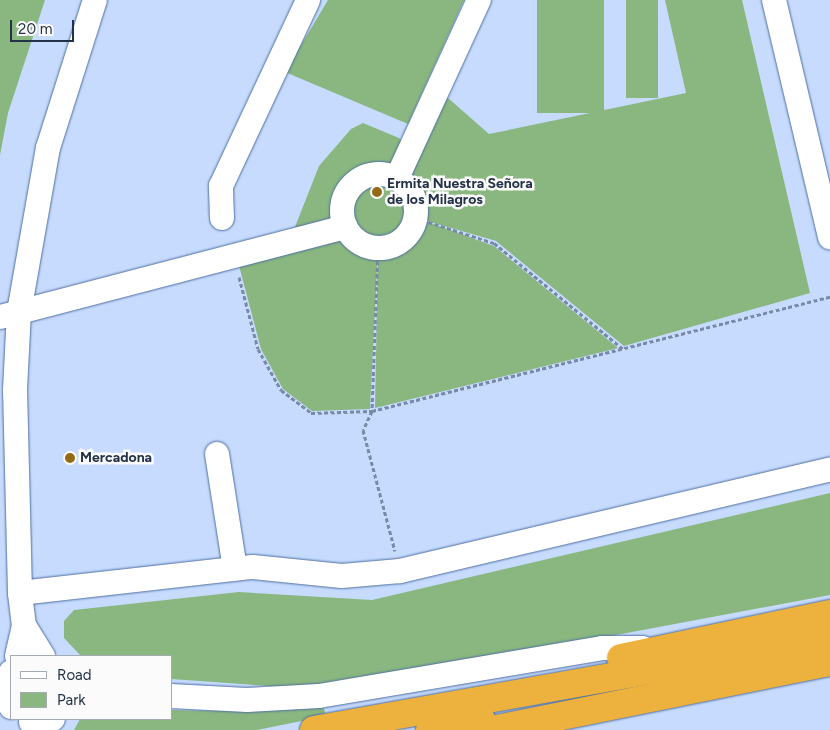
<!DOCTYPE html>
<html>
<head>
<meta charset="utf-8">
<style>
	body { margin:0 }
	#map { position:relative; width:830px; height:730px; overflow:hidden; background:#c6dbfe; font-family:Figtree,sans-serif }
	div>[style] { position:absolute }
	.green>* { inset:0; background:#89b77f; transform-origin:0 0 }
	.path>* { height:3px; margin-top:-1.5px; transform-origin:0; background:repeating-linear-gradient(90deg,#788aa6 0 4px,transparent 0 6.5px) }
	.roads { filter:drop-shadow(0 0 1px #4e6ea1) drop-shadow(0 0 1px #4e6ea1) }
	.minor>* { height:24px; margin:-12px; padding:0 12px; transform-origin:12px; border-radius:12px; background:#fff }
	.minor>.ring { margin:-12px; padding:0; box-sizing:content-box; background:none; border:24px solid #fff; border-radius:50% }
	.highway>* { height:28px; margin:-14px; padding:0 14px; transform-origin:14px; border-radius:14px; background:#edb13e }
	.dots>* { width:14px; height:14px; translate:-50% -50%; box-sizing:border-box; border:2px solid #fbfbfb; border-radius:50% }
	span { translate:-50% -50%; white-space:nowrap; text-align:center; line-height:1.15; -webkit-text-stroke:5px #fbfbfb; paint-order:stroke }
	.poi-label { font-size:14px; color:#243248; font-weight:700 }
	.left { translate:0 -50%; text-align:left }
	.legend { position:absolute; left:10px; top:655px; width:162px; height:65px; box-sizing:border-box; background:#fbfbfb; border:1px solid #a5abb3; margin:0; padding:6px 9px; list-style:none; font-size:15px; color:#243248 }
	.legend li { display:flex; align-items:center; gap:10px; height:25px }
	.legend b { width:25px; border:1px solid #a5abb3 }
	.scale { position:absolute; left:10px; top:20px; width:64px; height:22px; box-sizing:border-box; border:2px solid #243248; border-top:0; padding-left:6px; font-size:15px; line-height:18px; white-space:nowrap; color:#243248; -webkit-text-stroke:4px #fbfbfb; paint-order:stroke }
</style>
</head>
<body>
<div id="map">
	<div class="green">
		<i style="clip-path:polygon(0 0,45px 0,8px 113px,0 155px)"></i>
		<i style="clip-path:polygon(328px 0,464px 0,408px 124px,285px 72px)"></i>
		<i style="left:537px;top:0;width:67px;height:113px"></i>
		<i style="left:626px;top:0;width:32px;height:98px"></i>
		<i style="clip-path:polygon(665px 0,742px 0,810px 293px,624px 346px,496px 241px,417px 218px,494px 246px,618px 348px,375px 408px,378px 249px,370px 409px,312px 411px,283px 389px,261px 349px,237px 258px,293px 232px,319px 166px,351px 129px,363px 123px,399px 138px,408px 148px,440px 91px,489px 134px,686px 93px)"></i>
		<i style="clip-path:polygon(830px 493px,830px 595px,391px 677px,283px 687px,171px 679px,171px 656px,81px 656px,64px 638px,64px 621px,74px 610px,239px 592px,372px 600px)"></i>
		<i style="clip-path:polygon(322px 702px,326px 716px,257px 730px,74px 730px,80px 719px,171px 719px,171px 710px,214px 711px)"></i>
	</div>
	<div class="path">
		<i style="left:416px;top:218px;width:82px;rotate:17.8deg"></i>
		<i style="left:494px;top:243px;width:167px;rotate:39.4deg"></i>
		<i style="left:378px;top:248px;width:163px;rotate:92.1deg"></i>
		<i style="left:372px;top:411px;width:21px;rotate:115deg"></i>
		<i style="left:363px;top:430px;width:125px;rotate:75.2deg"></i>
		<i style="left:239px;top:277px;width:74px;rotate:75.2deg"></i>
		<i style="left:258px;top:349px;width:47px;rotate:60.7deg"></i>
		<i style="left:281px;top:390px;width:38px;rotate:37deg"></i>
		<i style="left:311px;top:413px;width:61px;rotate:-1.9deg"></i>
		<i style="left:372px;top:411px;width:472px;rotate:-14deg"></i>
	</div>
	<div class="roads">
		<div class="minor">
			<i style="left:774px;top:0;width:244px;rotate:76.7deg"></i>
			<i class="ring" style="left:342px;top:174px;width:50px;height:50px"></i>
			<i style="left:397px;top:178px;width:196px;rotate:-65.3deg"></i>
			<i style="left:222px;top:218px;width:32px;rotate:-92deg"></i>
			<i style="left:221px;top:186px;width:205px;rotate:-64.9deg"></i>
			<i style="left:0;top:317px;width:357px;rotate:-14.6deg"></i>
			<i style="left:217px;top:454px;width:116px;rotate:81.1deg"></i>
			<i style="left:20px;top:593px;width:234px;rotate:-6.4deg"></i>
			<i style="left:253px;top:567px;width:89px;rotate:5.8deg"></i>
			<i style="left:342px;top:576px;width:58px;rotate:-4.9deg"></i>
			<i style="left:400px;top:571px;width:442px;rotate:-13.3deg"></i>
			<i style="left:17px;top:656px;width:31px;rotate:-77deg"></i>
			<i style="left:43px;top:656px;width:36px;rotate:-122deg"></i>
			<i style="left:24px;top:626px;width:33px;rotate:-97deg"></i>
			<i style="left:20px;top:593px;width:203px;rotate:-91.4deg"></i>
			<i style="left:15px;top:390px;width:78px;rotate:-87.1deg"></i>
			<i style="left:19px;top:312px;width:167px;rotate:-80deg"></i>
			<i style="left:48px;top:148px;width:155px;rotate:-72.4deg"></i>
			<i style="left:11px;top:672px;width:23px;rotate:103deg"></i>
			<i style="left:6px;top:694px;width:14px;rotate:69deg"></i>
			<i style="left:171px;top:696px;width:76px;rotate:3deg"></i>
			<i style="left:247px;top:700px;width:72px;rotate:-3.2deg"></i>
			<i style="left:319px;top:696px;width:287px;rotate:-9.6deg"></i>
			<i style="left:602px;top:648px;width:41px"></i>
			<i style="left:31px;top:722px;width:22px;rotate:-8deg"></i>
		</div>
		<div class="highway">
			<i style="left:621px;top:658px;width:214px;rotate:-11.9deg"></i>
			<i style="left:314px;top:730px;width:346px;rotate:-10.1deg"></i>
			<i style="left:655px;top:669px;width:31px;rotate:-2deg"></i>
			<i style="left:686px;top:668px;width:147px;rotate:-11.8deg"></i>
			<i style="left:430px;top:730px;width:52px;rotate:-12.2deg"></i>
			<i style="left:492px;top:730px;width:345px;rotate:-11.4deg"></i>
		</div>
	</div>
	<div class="dots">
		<i style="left:377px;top:192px;background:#946b15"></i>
		<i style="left:70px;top:458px;background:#946b15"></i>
	</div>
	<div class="poi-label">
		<span class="left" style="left:387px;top:192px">Ermita Nuestra Señora<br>de los Milagros</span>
		<span class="left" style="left:80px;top:458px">Mercadona</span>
	</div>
	<ul class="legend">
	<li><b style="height:6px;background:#fff"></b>Road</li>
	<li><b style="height:14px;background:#89b77f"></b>Park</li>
	</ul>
	<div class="scale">20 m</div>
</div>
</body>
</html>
